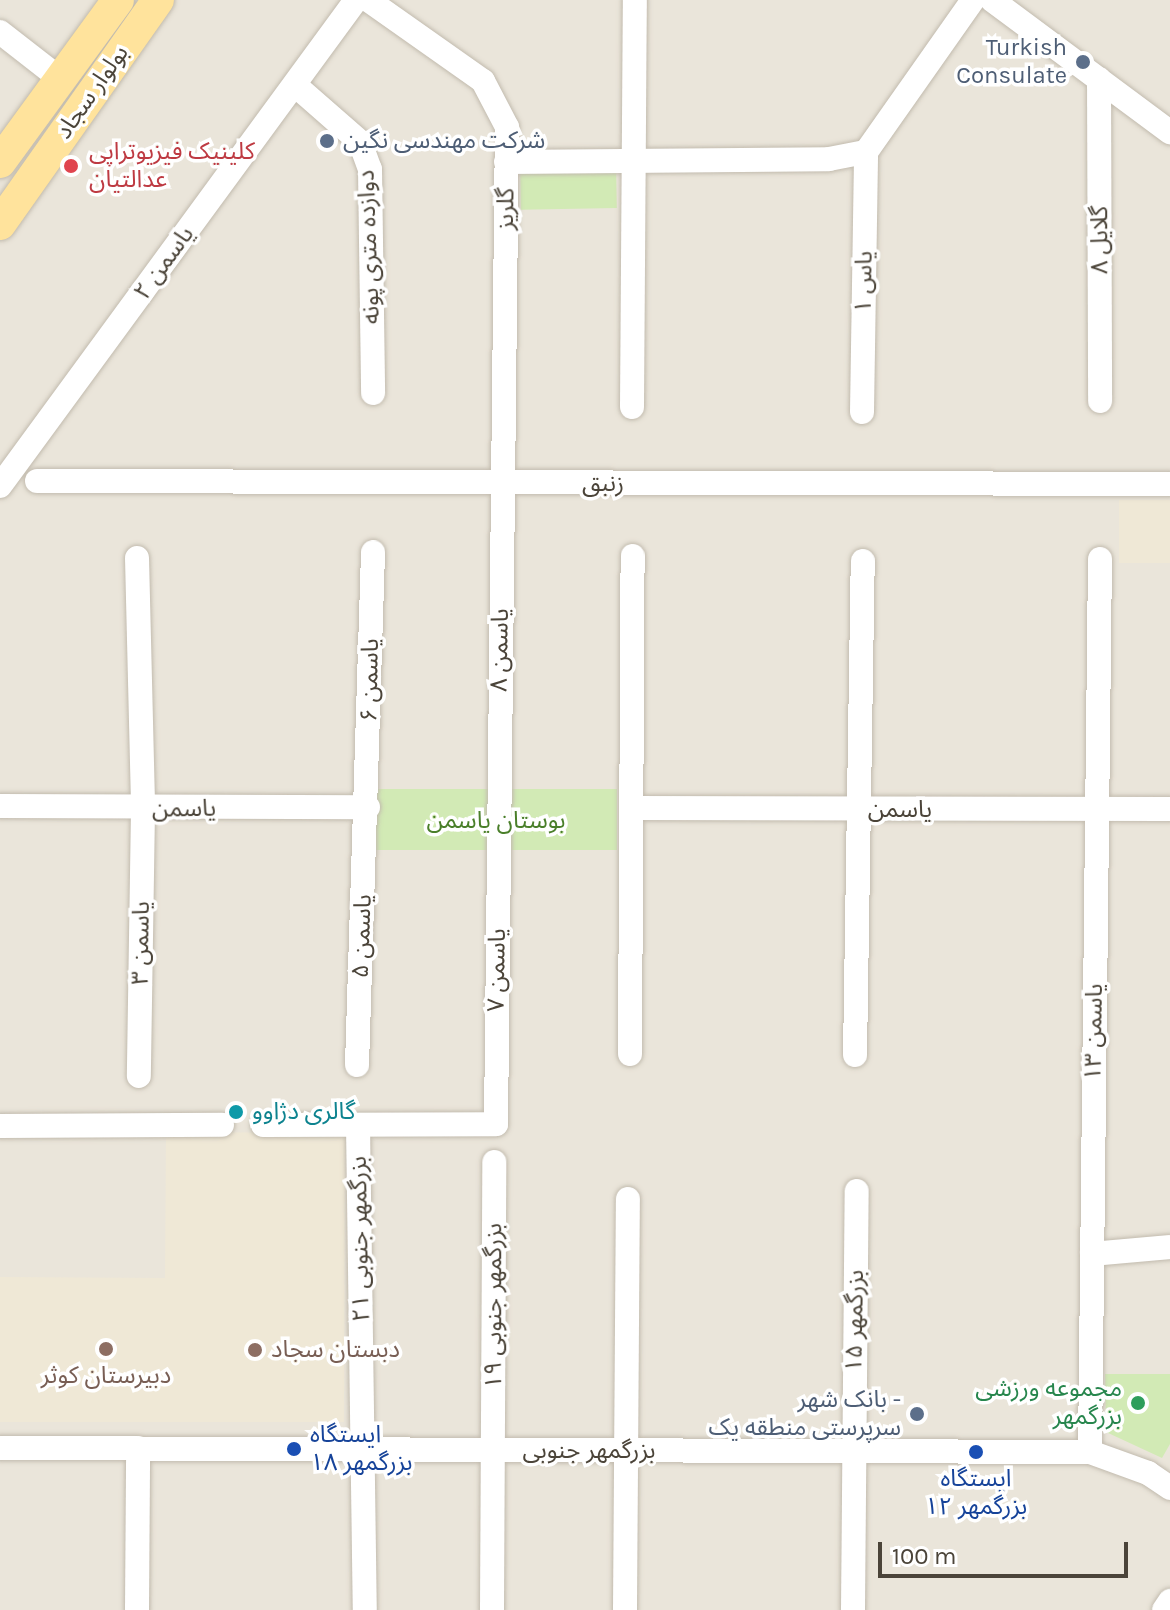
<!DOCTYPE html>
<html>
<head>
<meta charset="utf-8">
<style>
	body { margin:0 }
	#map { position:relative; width:1170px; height:1610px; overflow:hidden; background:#f6f3ec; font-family:Karla,"Noto Sans Arabic",sans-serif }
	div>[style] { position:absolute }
	.residential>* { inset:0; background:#eae5da; transform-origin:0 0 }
	.education>* { inset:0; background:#efe8d6; transform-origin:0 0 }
	.green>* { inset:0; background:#d2eab5; transform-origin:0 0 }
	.roads { filter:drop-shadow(0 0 2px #c2bbae) drop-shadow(0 0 2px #c2bbae) }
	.minor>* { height:24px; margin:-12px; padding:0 12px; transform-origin:12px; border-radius:12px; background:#fff }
	.major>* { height:32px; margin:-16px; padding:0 16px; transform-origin:16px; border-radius:16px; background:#ffe39c }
	.dots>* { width:22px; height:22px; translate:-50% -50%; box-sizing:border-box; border:4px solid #fff; border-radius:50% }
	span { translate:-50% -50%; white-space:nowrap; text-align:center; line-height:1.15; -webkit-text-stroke:7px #fff; paint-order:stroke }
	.service-label { font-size:24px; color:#4e5e75 }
	.right { translate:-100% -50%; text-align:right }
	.left { translate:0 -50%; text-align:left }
	.street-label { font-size:24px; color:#4b4439 }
	.health-label { font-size:24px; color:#be3a42 }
	.park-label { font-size:24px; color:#4a7f2a }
	.culture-label { font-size:24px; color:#0d838f }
	.education-label { font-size:24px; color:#785e54 }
	.leisure-label { font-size:24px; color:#27864d }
	.transit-label { font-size:24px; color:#164399 }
	.scale { position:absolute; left:878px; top:1542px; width:250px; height:36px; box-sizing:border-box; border:4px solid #4b4439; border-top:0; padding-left:10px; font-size:24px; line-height:28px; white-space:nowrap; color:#4b4439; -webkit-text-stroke:6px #fff; paint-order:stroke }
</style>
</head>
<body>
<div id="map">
	<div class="residential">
		<i style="left:0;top:0;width:1170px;height:1610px"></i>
	</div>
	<div class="education">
		<i style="left:1170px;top:500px;width:63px;height:51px;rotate:90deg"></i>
		<i style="clip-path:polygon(166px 1132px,345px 1133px,344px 1422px,0 1422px,0 1277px,165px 1278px)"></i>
	</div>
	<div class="green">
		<i style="left:616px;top:161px;width:47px;height:96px;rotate:89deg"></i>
		<i style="left:376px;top:789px;width:241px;height:61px"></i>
		<i style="clip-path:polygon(1105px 1374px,1170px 1374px,1170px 1444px,1162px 1458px,1106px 1432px)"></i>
	</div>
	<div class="roads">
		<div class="minor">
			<i style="left:992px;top:0;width:222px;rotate:36.6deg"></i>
			<i style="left:0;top:32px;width:75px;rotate:37.9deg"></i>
			<i style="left:1099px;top:79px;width:322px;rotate:89.8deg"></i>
			<i style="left:295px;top:85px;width:86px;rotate:41.2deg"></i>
			<i style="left:360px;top:142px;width:29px;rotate:70deg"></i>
			<i style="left:370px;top:169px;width:224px;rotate:89.2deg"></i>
			<i style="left:866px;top:152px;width:186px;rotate:-54.9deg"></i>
			<i style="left:506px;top:162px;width:323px;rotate:-0.5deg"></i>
			<i style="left:829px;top:159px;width:38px;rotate:-11deg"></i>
			<i style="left:632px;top:407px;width:407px;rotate:-89.6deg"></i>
			<i style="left:862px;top:412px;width:260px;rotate:-89.1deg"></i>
			<i style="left:37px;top:481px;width:1133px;rotate:0.15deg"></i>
			<i style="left:0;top:486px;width:602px;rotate:-53.78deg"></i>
			<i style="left:137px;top:558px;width:252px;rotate:88.6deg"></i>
			<i style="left:143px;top:810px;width:266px;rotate:90.9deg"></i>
			<i style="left:0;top:806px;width:368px;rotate:0.2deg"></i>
			<i style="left:631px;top:808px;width:539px;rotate:0.11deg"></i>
			<i style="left:630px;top:1054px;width:498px;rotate:-89.7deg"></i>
			<i style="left:855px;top:1055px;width:494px;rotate:-89.1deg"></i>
			<i style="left:357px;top:1065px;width:513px;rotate:-88.21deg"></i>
			<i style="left:263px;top:1125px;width:233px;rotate:-0.2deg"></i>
			<i style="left:496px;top:1124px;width:997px;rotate:-89.37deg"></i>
			<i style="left:507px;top:127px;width:52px;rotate:-117.6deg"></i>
			<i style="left:483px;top:81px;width:141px;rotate:-144.8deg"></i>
			<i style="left:358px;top:1125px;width:485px;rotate:89.2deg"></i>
			<i style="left:0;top:1126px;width:222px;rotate:-0.3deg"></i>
			<i style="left:1092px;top:1254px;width:78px;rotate:-5.1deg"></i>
			<i style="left:0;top:1448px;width:1090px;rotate:0.21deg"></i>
			<i style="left:1090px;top:1452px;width:62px;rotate:19.9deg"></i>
			<i style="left:1148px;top:1473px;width:27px;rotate:34deg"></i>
			<i style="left:1090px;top:1452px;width:893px;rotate:-89.36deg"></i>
			<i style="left:137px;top:1610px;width:162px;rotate:-89.6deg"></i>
			<i style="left:492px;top:1610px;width:448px;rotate:-89.7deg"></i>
			<i style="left:625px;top:1610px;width:411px;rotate:-89.6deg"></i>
			<i style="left:853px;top:1610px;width:419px;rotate:-89.5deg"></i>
			<i style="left:1164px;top:1610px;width:11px;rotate:-56deg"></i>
		</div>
		<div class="major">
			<i style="left:0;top:162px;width:200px;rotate:-53.9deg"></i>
			<i style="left:0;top:224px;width:274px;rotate:-54.8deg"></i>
		</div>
	</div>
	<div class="dots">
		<i style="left:1083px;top:62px;background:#5c6f8a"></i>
		<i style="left:327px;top:141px;background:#5c6f8a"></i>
		<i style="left:71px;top:166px;background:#e0444e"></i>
		<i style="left:236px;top:1112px;background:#0f9aa8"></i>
		<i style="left:106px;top:1349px;background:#8d6e63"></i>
		<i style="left:255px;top:1350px;background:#8d6e63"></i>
		<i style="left:1138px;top:1403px;background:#2e9e5b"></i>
		<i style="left:917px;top:1414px;background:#5c6f8a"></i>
		<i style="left:294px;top:1449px;background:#1a4fb4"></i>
		<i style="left:976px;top:1452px;background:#1a4fb4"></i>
	</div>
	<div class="service-label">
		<span class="right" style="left:1067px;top:62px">Turkish<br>Consulate</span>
		<span class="left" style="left:343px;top:141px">شرکت مهندسی نگین</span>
		<span class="right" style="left:901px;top:1414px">بانک شهر -<br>سرپرستی منطقه یک</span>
	</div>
	<div class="street-label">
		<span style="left:92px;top:92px;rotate:-55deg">بولوار سجاد</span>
		<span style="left:506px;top:209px;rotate:-89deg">گلریز</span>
		<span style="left:1100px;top:240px;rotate:-90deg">گلایل ۸</span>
		<span style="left:369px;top:247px;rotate:-92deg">دوازده متری پونه</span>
		<span style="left:164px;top:263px;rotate:-54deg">یاسمن ۲</span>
		<span style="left:864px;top:282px;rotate:-89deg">یاس ۱</span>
		<span style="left:603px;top:484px">زنبق</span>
		<span style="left:500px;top:650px;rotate:-89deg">یاسمن ۸</span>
		<span style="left:370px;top:680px;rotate:-89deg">یاسمن ۶</span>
		<span style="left:184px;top:809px;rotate:-1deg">یاسمن</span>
		<span style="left:900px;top:810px">یاسمن</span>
		<span style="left:362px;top:936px;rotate:-88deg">یاسمن ۵</span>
		<span style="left:141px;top:943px;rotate:-89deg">یاسمن ۳</span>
		<span style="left:497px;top:970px;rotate:-89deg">یاسمن ۷</span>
		<span style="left:1094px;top:1032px;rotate:-89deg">یاسمن ۱۳</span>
		<span style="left:360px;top:1239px;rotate:-91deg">بزرگمهر جنوبی ۲۱</span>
		<span style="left:494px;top:1306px;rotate:-90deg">بزرگمهر جنوبی ۱۹</span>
		<span style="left:855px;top:1321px;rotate:-89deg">بزرگمهر ۱۵</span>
		<span style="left:589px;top:1451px">بزرگمهر جنوبی</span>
	</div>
	<div class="health-label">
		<span class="left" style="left:89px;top:166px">کلینیک فیزیوتراپی<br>عدالتیان</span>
	</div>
	<div class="park-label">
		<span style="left:496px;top:821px">بوستان یاسمن</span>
	</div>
	<div class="culture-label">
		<span class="left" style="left:252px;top:1112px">گالری دژاوو</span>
	</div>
	<div class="education-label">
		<span class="left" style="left:271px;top:1350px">دبستان سجاد</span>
		<span style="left:106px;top:1376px">دبیرستان کوثر</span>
	</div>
	<div class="leisure-label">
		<span class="right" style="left:1122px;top:1403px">مجموعه ورزشی<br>بزرگمهر</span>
	</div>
	<div class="transit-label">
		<span class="left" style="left:310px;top:1449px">ایستگاه<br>بزرگمهر ۱۸</span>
		<span style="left:976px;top:1493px">ایستگاه<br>بزرگمهر ۱۲</span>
	</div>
	<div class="scale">100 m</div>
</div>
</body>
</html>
